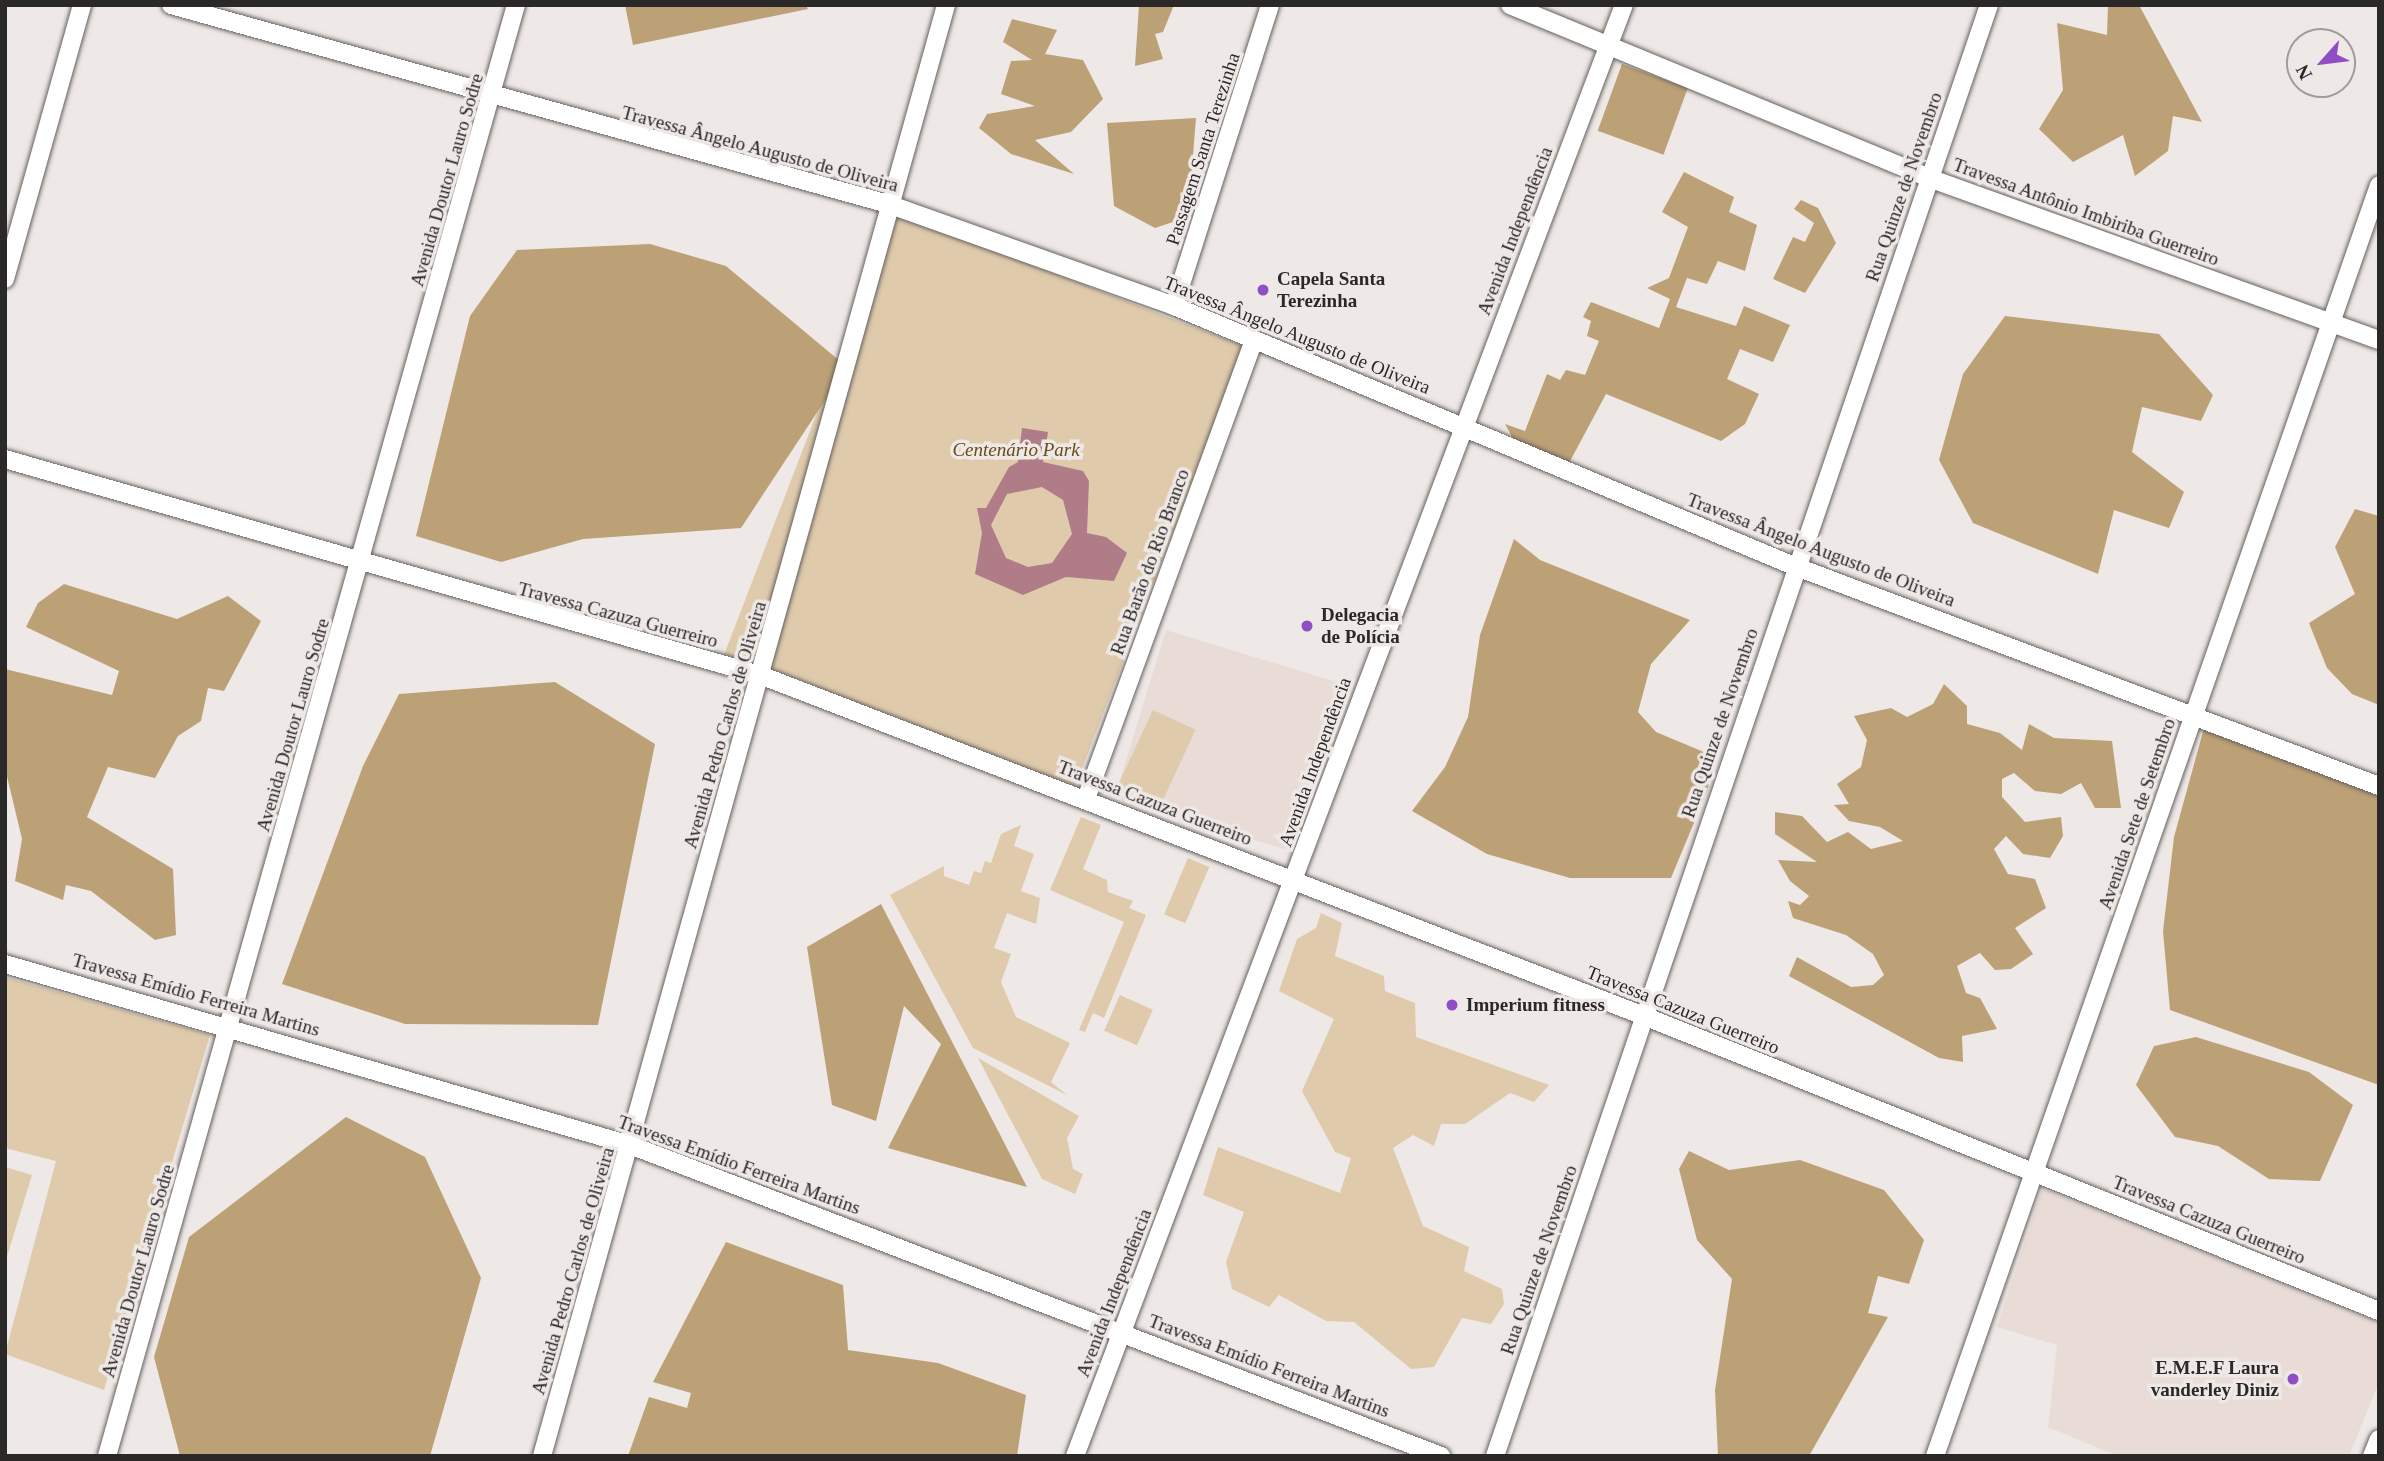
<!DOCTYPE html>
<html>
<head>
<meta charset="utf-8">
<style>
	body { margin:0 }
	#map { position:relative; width:2384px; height:1461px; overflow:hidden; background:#eee8e6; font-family:"Times New Roman",serif }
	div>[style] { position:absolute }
	.built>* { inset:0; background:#e9dbd6; transform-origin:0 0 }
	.green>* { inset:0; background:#dfcbac; transform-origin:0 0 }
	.forest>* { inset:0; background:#bda176; transform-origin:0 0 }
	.water>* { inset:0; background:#b07c88 }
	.roads { filter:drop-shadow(0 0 2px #66615f) drop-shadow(0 0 2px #66615f) }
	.minor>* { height:18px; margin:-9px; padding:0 9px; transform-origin:9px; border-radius:9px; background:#fff }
	.dots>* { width:19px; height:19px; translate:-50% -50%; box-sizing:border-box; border:4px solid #eee8e6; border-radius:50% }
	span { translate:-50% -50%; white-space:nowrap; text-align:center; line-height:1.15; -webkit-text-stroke:7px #eee8e6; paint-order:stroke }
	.street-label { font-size:19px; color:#2b2928 }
	.poi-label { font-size:19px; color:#2b2928; font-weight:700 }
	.left { translate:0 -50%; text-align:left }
	.right { translate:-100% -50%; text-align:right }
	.park-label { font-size:19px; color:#684b17; font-style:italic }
	.frame { position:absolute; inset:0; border:7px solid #2b2928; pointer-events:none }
	.north { position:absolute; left:2286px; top:28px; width:70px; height:70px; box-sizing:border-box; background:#eee8e6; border:2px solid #a09c9a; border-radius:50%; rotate:242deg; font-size:19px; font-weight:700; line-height:28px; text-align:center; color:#2b2928 }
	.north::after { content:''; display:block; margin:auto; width:24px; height:32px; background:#8f4ec3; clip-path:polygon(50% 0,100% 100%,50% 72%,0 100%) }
</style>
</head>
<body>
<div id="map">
	<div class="built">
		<i style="left:1166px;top:630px;width:189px;height:175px;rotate:17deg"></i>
		<i style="clip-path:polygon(2042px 1189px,2379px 1323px,2379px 1382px,2349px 1456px,2118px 1456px,2048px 1427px,2057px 1345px,1997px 1327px)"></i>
	</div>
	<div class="green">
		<i style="left:894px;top:212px;width:375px;height:474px;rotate:21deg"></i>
		<i style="left:1153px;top:710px;width:47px;height:82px;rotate:25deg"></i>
		<i style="clip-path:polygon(1081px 817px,1101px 825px,1083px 869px,1107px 880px,1108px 892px,1133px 901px,1129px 908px,1146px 915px,1104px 1018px,1093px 1013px,1085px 1032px,1079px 1030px,1124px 922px,1050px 890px)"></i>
		<i style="clip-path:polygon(1021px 825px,1014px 846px,1034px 854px,1021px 891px,1040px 898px,1036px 924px,1007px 913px,994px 948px,1011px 954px,1001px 982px,1016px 1017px,1070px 1043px,1051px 1082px,1067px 1095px,973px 1048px,890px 895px,944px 866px,944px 876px,969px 885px,974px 871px,981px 873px,985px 861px,991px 863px,1001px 834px)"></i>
		<i style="left:1188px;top:858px;width:23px;height:61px;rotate:23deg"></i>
		<i style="clip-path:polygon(1321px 913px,1342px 923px,1335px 956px,1384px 976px,1385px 991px,1415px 1003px,1416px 1037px,1549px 1085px,1534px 1102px,1510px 1093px,1465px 1124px,1441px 1124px,1434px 1146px,1413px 1135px,1393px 1148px,1423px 1226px,1469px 1247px,1464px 1271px,1502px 1289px,1504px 1304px,1491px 1324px,1462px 1318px,1434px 1367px,1411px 1369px,1354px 1322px,1326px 1321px,1279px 1295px,1269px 1307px,1232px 1289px,1226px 1262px,1244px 1212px,1203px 1195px,1218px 1147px,1340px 1193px,1351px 1158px,1335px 1152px,1302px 1091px,1334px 1019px,1279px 991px,1297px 939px,1316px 928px)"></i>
		<i style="clip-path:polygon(5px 977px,210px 1035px,104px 1390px,5px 1354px,56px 1161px,5px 1148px)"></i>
		<i style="left:1120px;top:995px;width:36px;height:39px;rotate:24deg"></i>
		<i style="clip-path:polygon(978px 1058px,1079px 1116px,1067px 1138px,1073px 1169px,1083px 1174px,1075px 1194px,1042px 1179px)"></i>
		<i style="clip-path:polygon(5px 1167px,32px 1175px,5px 1263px)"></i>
	</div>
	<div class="forest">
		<i style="clip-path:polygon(625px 5px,806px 5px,808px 9px,633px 45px)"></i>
		<i style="clip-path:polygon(1139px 5px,1174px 5px,1163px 32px,1155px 34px,1163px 59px,1135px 66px)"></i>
		<i style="clip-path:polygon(2108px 5px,2139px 5px,2202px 122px,2173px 116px,2168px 151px,2135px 176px,2123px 135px,2073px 162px,2039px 129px,2063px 90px,2057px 23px,2107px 35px)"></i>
		<i style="clip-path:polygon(1012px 19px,1057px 30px,1045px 54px,1083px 60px,1103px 99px,1071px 132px,1035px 140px,1074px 174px,1011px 154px,979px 128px,987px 114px,1035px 106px,1001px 94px,1011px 61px,1032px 60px,1003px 42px)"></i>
		<i style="left:1622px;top:64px;width:70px;height:71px;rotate:20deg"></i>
		<i style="clip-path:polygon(1196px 118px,1188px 217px,1155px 228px,1114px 206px,1107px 123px)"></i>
		<i style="clip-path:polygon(1684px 172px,1734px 197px,1729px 212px,1757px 225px,1745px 271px,1718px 261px,1707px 284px,1687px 278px,1676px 307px,1736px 326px,1744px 306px,1790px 325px,1773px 362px,1740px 349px,1727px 379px,1759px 394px,1745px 424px,1721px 441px,1606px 394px,1569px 463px,1516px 444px,1505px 424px,1525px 431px,1547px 374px,1560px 380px,1566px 370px,1585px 375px,1599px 341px,1587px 336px,1591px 321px,1583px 317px,1591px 302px,1659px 328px,1670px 299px,1647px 288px,1669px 278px,1688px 227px,1662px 212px)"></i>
		<i style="clip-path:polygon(1801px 200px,1818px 208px,1836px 243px,1805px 293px,1773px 279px,1793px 237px,1805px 242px,1814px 223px,1794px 209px)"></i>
		<i style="clip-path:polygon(650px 244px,726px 266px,847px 367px,741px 528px,583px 539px,501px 562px,416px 536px,470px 316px,517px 250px)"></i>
		<i style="clip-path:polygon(2005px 316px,2159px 334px,2213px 395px,2201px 421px,2142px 407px,2132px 452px,2184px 492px,2169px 528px,2114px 510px,2098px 574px,1973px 523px,1939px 460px,1963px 374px)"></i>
		<i style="clip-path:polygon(2355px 509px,2379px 516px,2379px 705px,2352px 694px,2327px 668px,2309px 623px,2355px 594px,2335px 547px)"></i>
		<i style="clip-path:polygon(1514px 539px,1540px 560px,1690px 620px,1651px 664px,1638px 712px,1656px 732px,1711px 755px,1708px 789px,1671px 878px,1570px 878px,1487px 854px,1412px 811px,1445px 767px,1468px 717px,1480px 635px)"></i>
		<i style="clip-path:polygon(64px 584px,177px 619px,228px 596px,261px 621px,224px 691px,208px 688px,201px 721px,178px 736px,155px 778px,108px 767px,87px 817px,173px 869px,176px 935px,155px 940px,91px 891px,66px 885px,63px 900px,15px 881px,22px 839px,5px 768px,5px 669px,112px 695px,119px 671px,26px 627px,38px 603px)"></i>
		<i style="clip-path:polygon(555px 682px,655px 744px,598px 1025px,405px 1024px,282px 984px,363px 766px,399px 694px)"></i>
		<i style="clip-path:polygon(1944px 684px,1967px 706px,1967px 724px,2000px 733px,2022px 750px,2029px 724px,2054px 738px,2112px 741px,2121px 808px,2095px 808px,2081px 783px,2061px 794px,2035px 791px,2014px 773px,2002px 779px,2002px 797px,2025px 822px,2061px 817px,2063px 836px,2050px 858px,2023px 854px,2006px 836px,1994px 849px,2008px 874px,2035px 879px,2046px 908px,2015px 928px,2033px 954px,2011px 969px,1995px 970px,1980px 953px,1957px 966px,1966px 993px,1980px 998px,1997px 1029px,1962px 1036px,1963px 1062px,1939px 1058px,1789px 976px,1797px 957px,1851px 987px,1873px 985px,1884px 975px,1873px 954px,1846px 935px,1793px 918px,1788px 901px,1800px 905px,1809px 896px,1790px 881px,1778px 860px,1817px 862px,1775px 834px,1775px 812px,1802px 816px,1827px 842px,1848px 832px,1871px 849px,1903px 841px,1880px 827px,1849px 821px,1834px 805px,1849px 804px,1837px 784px,1861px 767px,1867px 740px,1854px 716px,1891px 708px,1907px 717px,1933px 704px)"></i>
		<i style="clip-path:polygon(2204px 728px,2379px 795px,2379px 1085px,2170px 1010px,2163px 931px,2174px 837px)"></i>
		<i style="clip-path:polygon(881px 904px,1027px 1187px,888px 1148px,941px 1044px,904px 1006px,876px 1121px,832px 1105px,807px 947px)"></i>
		<i style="clip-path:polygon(2196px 1037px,2309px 1072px,2353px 1105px,2320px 1181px,2269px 1179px,2218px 1146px,2175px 1137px,2136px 1085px,2154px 1046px)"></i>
		<i style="clip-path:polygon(346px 1117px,425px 1157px,481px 1278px,430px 1456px,180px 1456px,154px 1357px,189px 1237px)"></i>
		<i style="clip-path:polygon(1689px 1151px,1729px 1170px,1800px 1160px,1884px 1190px,1924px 1240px,1909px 1284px,1878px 1276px,1868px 1313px,1888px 1317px,1809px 1456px,1718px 1456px,1715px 1390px,1732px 1279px,1697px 1240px,1679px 1169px)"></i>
		<i style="clip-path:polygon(726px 1242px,843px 1285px,848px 1350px,938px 1363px,1026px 1395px,1017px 1456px,628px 1456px,649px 1397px,687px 1408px,691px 1393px,653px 1382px)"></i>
	</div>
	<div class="water">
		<i style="clip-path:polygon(evenodd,1022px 428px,1048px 432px,1043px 462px,1083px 471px,1089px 481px,1087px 533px,1106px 537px,1127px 553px,1114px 581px,1066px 577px,1023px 595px,975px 574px,982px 533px,977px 508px,986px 508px,1009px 467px,1018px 462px,1022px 428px,1042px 487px,1063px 500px,1072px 534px,1052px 563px,1028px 567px,1006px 558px,991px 525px,1007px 494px,1042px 487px)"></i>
	</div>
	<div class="roads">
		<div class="minor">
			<i style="left:171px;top:5px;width:744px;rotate:15.51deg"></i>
			<i style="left:888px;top:204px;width:304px;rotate:19.6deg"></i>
			<i style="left:1174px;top:306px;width:672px;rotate:22.75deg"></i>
			<i style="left:1794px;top:566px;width:625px;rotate:20.61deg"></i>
			<i style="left:1510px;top:5px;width:453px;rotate:22.4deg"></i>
			<i style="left:1929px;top:178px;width:478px;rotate:19.8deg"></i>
			<i style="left:5px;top:279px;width:285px;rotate:-74.3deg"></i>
			<i style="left:1174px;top:306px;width:316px;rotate:-72.3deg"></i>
			<i style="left:5px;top:459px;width:785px;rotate:15.97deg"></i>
			<i style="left:760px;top:675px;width:947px;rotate:21.09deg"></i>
			<i style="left:1644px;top:1016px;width:792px;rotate:21.87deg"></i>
			<i style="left:1086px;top:799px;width:488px;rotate:-69.9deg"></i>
			<i style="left:5px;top:964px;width:651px;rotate:16.15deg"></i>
			<i style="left:630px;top:1145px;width:869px;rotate:20.98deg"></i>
			<i style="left:107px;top:1456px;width:1508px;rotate:-74.26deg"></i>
			<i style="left:542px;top:1456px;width:1506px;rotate:-74.44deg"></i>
			<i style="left:1075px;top:1456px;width:1551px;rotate:-69.28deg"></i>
			<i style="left:1495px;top:1456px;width:1533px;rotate:-71.2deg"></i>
			<i style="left:1935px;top:1456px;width:1346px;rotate:-70.74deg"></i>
			<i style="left:2372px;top:1456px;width:18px;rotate:-68deg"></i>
		</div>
	</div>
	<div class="dots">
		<i style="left:1263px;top:290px;background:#8f4ec3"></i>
		<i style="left:1307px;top:626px;background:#8f4ec3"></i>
		<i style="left:1452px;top:1005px;background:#8f4ec3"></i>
		<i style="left:2293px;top:1379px;background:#8f4ec3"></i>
	</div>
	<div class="street-label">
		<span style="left:760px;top:149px;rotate:15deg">Travessa Ângelo Augusto de Oliveira</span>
		<span style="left:1203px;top:149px;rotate:-72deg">Passagem Santa Terezinha</span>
		<span style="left:447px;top:180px;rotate:-74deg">Avenida Doutor Lauro Sodre</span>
		<span style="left:1904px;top:187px;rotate:-71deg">Rua Quinze de Novembro</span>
		<span style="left:2086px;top:212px;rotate:20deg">Travessa Antônio Imbiriba Guerreiro</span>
		<span style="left:1515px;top:231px;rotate:-69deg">Avenida Independência</span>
		<span style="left:1297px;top:335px;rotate:22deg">Travessa Ângelo Augusto de Oliveira</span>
		<span style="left:1821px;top:550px;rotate:21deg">Travessa Ângelo Augusto de Oliveira</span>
		<span style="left:1150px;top:562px;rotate:-70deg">Rua Barão do Rio Branco</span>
		<span style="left:618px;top:615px;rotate:15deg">Travessa Cazuza Guerreiro</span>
		<span style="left:1720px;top:723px;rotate:-71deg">Rua Quinze de Novembro</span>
		<span style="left:293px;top:725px;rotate:-74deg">Avenida Doutor Lauro Sodre</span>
		<span style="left:725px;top:725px;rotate:-74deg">Avenida Pedro Carlos de Oliveira</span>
		<span style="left:1315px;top:762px;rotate:-70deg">Avenida Independência</span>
		<span style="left:1155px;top:803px;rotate:21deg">Travessa Cazuza Guerreiro</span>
		<span style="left:2137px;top:814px;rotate:-71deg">Avenida Sete de Setembro</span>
		<span style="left:196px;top:995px;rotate:16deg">Travessa Emídio Ferreira Martins</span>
		<span style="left:1683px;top:1010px;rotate:22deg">Travessa Cazuza Guerreiro</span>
		<span style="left:739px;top:1165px;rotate:20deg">Travessa Emídio Ferreira Martins</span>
		<span style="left:2209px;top:1220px;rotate:22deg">Travessa Cazuza Guerreiro</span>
		<span style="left:1539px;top:1260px;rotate:-71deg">Rua Quinze de Novembro</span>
		<span style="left:138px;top:1271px;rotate:-74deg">Avenida Doutor Lauro Sodre</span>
		<span style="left:573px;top:1271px;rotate:-74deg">Avenida Pedro Carlos de Oliveira</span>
		<span style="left:1114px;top:1293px;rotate:-69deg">Avenida Independência</span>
		<span style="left:1269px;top:1366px;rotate:21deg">Travessa Emídio Ferreira Martins</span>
	</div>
	<div class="poi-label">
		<span class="left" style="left:1277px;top:290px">Capela Santa<br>Terezinha</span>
		<span class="left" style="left:1321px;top:626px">Delegacia<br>de Polícia</span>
		<span class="left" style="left:1466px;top:1005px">Imperium fitness</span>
		<span class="right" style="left:2279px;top:1379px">E.M.E.F Laura<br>vanderley Diniz</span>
	</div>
	<div class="park-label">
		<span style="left:1016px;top:450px">Centenário Park</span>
	</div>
	<div class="frame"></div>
	<div class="north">N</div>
</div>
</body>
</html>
